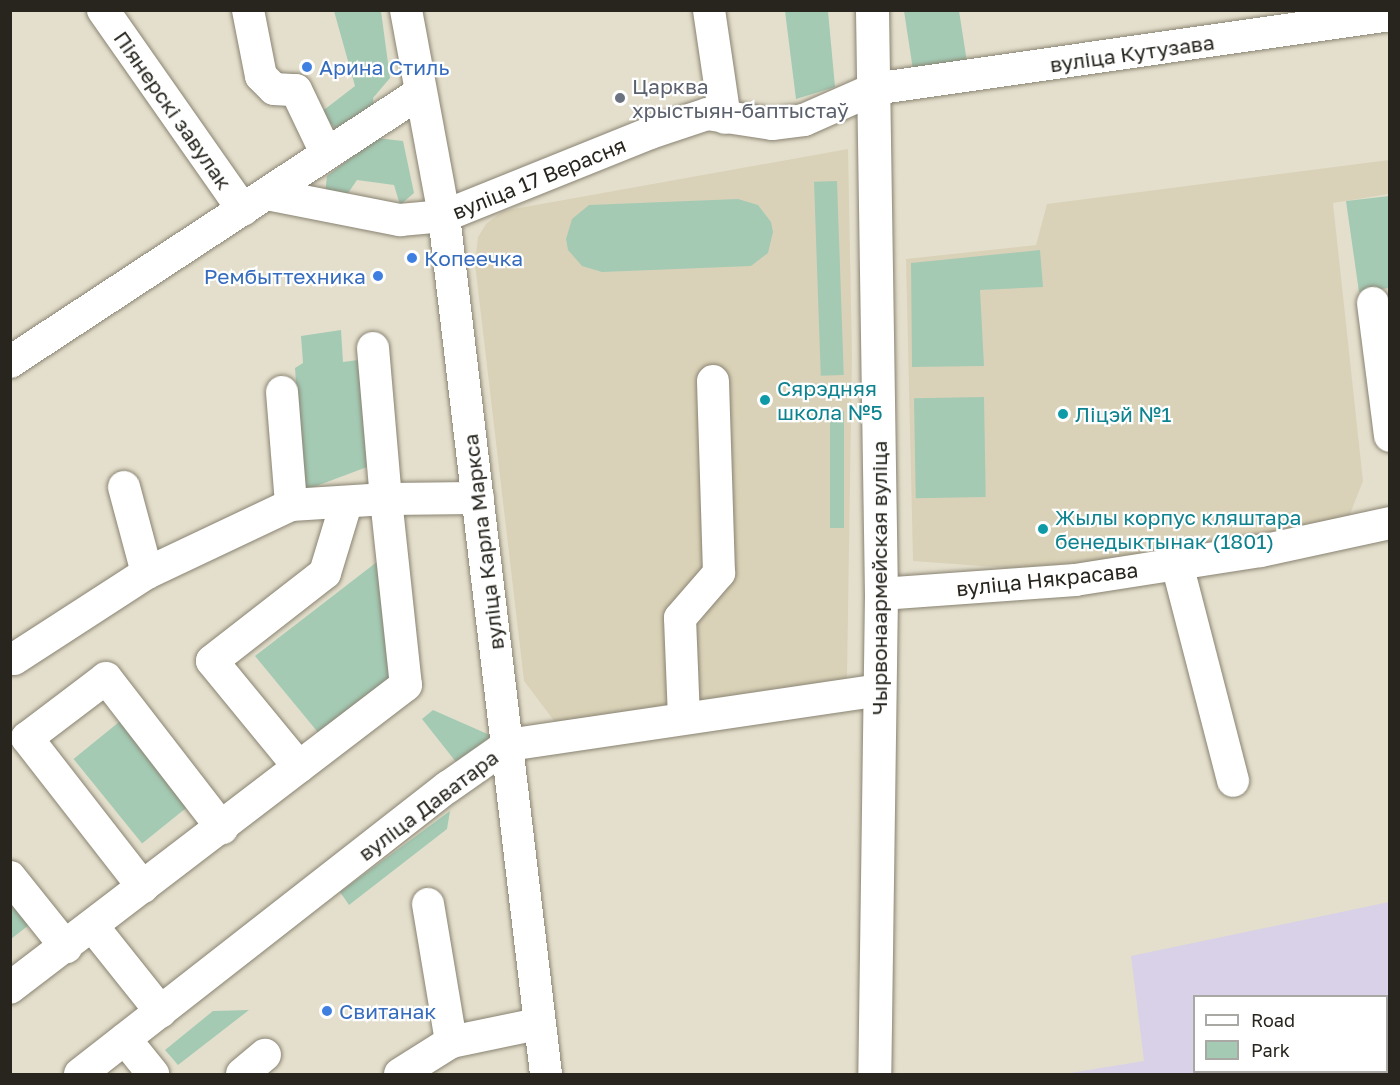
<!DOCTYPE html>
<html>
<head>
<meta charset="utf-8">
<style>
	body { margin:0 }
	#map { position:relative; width:1400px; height:1085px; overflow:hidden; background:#e4dfcc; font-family:"Golos Text",sans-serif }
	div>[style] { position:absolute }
	.industrial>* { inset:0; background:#d8d1e7 }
	.built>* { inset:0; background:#dad2b8 }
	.green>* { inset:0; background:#a4cab4; transform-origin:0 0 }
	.roads { filter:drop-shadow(0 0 2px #898372) drop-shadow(0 0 2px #898372) }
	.minor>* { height:32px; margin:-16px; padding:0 16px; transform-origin:16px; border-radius:16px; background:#fff }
	.major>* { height:33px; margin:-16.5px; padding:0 16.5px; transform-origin:16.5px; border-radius:16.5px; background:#fff }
	.dots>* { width:16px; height:16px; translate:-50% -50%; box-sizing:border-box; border:3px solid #fff; border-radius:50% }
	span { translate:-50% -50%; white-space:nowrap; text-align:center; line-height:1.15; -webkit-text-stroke:4.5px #fff; paint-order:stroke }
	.street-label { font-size:21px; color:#27251e }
	.shop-label { font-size:21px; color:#366cbe }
	.left { translate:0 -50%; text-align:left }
	.right { translate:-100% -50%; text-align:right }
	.worship-label { font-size:21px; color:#5b616d }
	.culture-label { font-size:21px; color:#0d838f }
	.frame { position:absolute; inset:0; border:12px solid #27251e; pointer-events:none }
	.legend { position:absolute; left:1193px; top:995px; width:195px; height:78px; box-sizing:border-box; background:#fff; border:2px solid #a9a8a5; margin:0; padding:8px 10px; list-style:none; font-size:18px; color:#27251e }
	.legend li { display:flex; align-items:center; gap:12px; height:30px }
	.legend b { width:30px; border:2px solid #a9a8a5 }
</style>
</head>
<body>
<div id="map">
	<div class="industrial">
		<i style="clip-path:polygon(evenodd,1389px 902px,1389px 1074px,1064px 1074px,1144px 1061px,1131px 956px,1389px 902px,1194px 996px,1386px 996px,1386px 1072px,1194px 1072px,1194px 996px)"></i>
	</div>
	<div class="built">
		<i style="clip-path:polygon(848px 149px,852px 355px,847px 678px,555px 722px,524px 681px,475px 264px,478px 237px,486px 224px,503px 211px)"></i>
		<i style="clip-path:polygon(1389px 160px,1389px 194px,1333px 203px,1363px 481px,1343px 532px,1099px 562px,1008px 568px,913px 561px,906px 259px,1036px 245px,1047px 204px)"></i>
	</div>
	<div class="green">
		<i style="clip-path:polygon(334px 11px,381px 11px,390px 78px,373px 98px,374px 109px,336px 129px,320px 113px,355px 86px)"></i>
		<i style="clip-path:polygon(785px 11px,828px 11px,835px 87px,796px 99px)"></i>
		<i style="clip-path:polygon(904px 11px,959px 11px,967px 62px,913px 70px)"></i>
		<i style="clip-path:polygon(377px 138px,403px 141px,414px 193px,400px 205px,394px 185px,357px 180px,344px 199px,325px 194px,327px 176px)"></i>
		<i style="left:837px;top:181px;width:194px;height:23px;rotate:88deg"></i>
		<i style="clip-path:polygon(1389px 196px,1389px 288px,1359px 292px,1346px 201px)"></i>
		<i style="clip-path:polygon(738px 199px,758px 205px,771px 222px,773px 232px,768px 253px,751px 266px,602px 272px,582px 266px,568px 250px,566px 239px,572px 219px,589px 205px)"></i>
		<i style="clip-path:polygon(1040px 250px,1043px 287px,980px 290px,984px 366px,912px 367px,911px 263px)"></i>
		<i style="clip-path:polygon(341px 330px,343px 362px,358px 360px,367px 467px,303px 491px,295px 368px,303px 363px,301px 336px)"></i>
		<i style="left:984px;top:397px;width:100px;height:70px;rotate:89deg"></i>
		<i style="left:830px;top:411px;width:14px;height:117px"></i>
		<i style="clip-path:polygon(382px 558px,393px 680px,321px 736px,255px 656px)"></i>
		<i style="clip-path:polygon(433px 710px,492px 736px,456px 762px,422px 719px)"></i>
		<i style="left:124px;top:718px;width:109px;height:65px;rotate:51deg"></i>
		<i style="clip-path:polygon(450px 811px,447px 829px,349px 905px,340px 892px)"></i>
		<i style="clip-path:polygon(11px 890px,34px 921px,11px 939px)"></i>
		<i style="clip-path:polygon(249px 1010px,178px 1065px,165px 1050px,213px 1011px)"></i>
	</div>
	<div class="roads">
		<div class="minor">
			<i style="left:103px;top:10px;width:244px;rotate:55deg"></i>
			<i style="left:248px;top:10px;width:67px;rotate:78.9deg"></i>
			<i style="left:261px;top:76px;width:18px;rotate:45deg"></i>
			<i style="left:274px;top:89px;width:22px;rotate:3deg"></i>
			<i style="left:296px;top:90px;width:70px;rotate:64.5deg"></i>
			<i style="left:406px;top:10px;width:209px;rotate:79.5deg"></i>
			<i style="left:444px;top:216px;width:864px;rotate:83.22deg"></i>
			<i style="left:709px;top:10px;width:109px;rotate:81.6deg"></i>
			<i style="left:267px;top:194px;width:136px;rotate:11.1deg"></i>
			<i style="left:400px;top:220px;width:44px;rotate:-5.2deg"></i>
			<i style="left:444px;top:216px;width:222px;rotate:-21.9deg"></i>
			<i style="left:650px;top:133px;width:60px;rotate:-18.4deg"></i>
			<i style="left:707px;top:114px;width:66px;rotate:8.7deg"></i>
			<i style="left:772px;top:124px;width:32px;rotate:-7deg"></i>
			<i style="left:804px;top:120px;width:77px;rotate:-23.9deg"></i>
			<i style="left:874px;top:89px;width:521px;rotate:-8.16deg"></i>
			<i style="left:1373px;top:303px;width:134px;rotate:82.7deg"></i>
			<i style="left:373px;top:348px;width:152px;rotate:85.1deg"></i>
			<i style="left:386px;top:499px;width:92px;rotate:-0.6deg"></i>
			<i style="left:10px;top:362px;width:490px;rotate:-33.3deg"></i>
			<i style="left:282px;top:392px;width:113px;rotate:85.4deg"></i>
			<i style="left:124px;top:487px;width:89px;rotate:75deg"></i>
			<i style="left:1177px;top:564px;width:224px;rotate:75.5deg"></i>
			<i style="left:881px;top:594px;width:195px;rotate:-4.1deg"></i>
			<i style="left:1075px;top:580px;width:188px;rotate:-8.9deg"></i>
			<i style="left:1261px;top:551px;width:132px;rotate:-12.2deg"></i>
			<i style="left:10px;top:657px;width:4px;rotate:27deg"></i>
			<i style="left:14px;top:659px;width:158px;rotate:-32.9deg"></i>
			<i style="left:147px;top:573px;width:159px;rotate:-25.3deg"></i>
			<i style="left:291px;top:505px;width:95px;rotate:-3.6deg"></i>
			<i style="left:386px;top:499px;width:187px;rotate:83.9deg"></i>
			<i style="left:406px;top:685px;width:499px;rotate:142.6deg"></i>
			<i style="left:684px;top:718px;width:100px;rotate:-92.3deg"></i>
			<i style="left:680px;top:618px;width:60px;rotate:-49.1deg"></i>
			<i style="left:719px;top:573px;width:192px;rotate:-91.8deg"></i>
			<i style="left:299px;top:767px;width:137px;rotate:-129.4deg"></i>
			<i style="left:212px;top:661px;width:143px;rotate:-37.9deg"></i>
			<i style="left:325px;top:573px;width:72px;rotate:-73.1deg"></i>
			<i style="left:10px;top:877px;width:90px;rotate:51.3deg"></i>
			<i style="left:143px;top:887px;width:189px;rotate:-127.9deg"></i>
			<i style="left:27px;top:738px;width:99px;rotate:-37.2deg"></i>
			<i style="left:106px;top:678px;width:190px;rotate:52.3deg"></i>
			<i style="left:428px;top:904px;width:140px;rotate:80.5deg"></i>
			<i style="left:94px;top:928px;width:107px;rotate:51.4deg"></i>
			<i style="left:1386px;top:1024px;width:4px"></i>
			<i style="left:125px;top:1039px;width:45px;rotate:51.3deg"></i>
			<i style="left:1223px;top:1072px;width:2px;rotate:63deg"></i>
			<i style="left:80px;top:1074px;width:467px;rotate:-38deg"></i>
			<i style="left:448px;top:787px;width:73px;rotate:-35deg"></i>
			<i style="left:508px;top:745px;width:375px;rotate:-8.4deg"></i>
			<i style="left:242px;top:1074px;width:30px;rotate:-40deg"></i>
			<i style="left:400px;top:1074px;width:60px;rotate:-32.1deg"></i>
			<i style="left:451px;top:1042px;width:89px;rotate:-11.7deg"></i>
		</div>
		<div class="major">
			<i style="left:872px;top:10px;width:584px;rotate:89.12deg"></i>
			<i style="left:881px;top:594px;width:480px;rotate:90.8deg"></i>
		</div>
	</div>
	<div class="dots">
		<i style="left:307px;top:67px;background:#3f7fe0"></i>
		<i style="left:620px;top:98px;background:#6b7280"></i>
		<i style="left:412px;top:258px;background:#3f7fe0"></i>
		<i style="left:378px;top:276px;background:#3f7fe0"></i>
		<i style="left:765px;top:400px;background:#0f9aa8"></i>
		<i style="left:1063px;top:414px;background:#0f9aa8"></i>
		<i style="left:1043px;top:529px;background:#0f9aa8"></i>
		<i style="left:327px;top:1011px;background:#3f7fe0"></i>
	</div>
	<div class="street-label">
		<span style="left:1132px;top:53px;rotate:-8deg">вуліца Кутузава</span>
		<span style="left:173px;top:110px;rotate:55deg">Піянерскі завулак</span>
		<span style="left:539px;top:178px;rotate:-22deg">вуліца 17 Верасня</span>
		<span style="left:483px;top:542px;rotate:-97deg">вуліца Карла Маркса</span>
		<span style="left:879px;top:578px;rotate:-90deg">Чырвонаармейская вуліца</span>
		<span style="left:1047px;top:579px;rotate:-6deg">вуліца Някрасава</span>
		<span style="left:428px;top:805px;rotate:-37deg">вуліца Даватара</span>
	</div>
	<div class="shop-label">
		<span class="left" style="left:319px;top:67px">Арина Стиль</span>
		<span class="left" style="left:424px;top:258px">Копеечка</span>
		<span class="right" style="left:366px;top:276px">Рембыттехника</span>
		<span class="left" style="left:339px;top:1011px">Свитанак</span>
	</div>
	<div class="worship-label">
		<span class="left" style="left:632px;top:98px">Царква<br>хрыстыян-баптыстаў</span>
	</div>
	<div class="culture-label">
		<span class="left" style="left:777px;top:400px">Сярэдняя<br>школа №5</span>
		<span class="left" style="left:1075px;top:414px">Ліцэй №1</span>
		<span class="left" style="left:1055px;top:529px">Жылы корпус кляштара<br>бенедыктынак (1801)</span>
	</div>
	<div class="frame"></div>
	<ul class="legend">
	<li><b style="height:8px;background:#fff"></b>Road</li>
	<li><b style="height:16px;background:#a4cab4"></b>Park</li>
	</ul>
</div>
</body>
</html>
